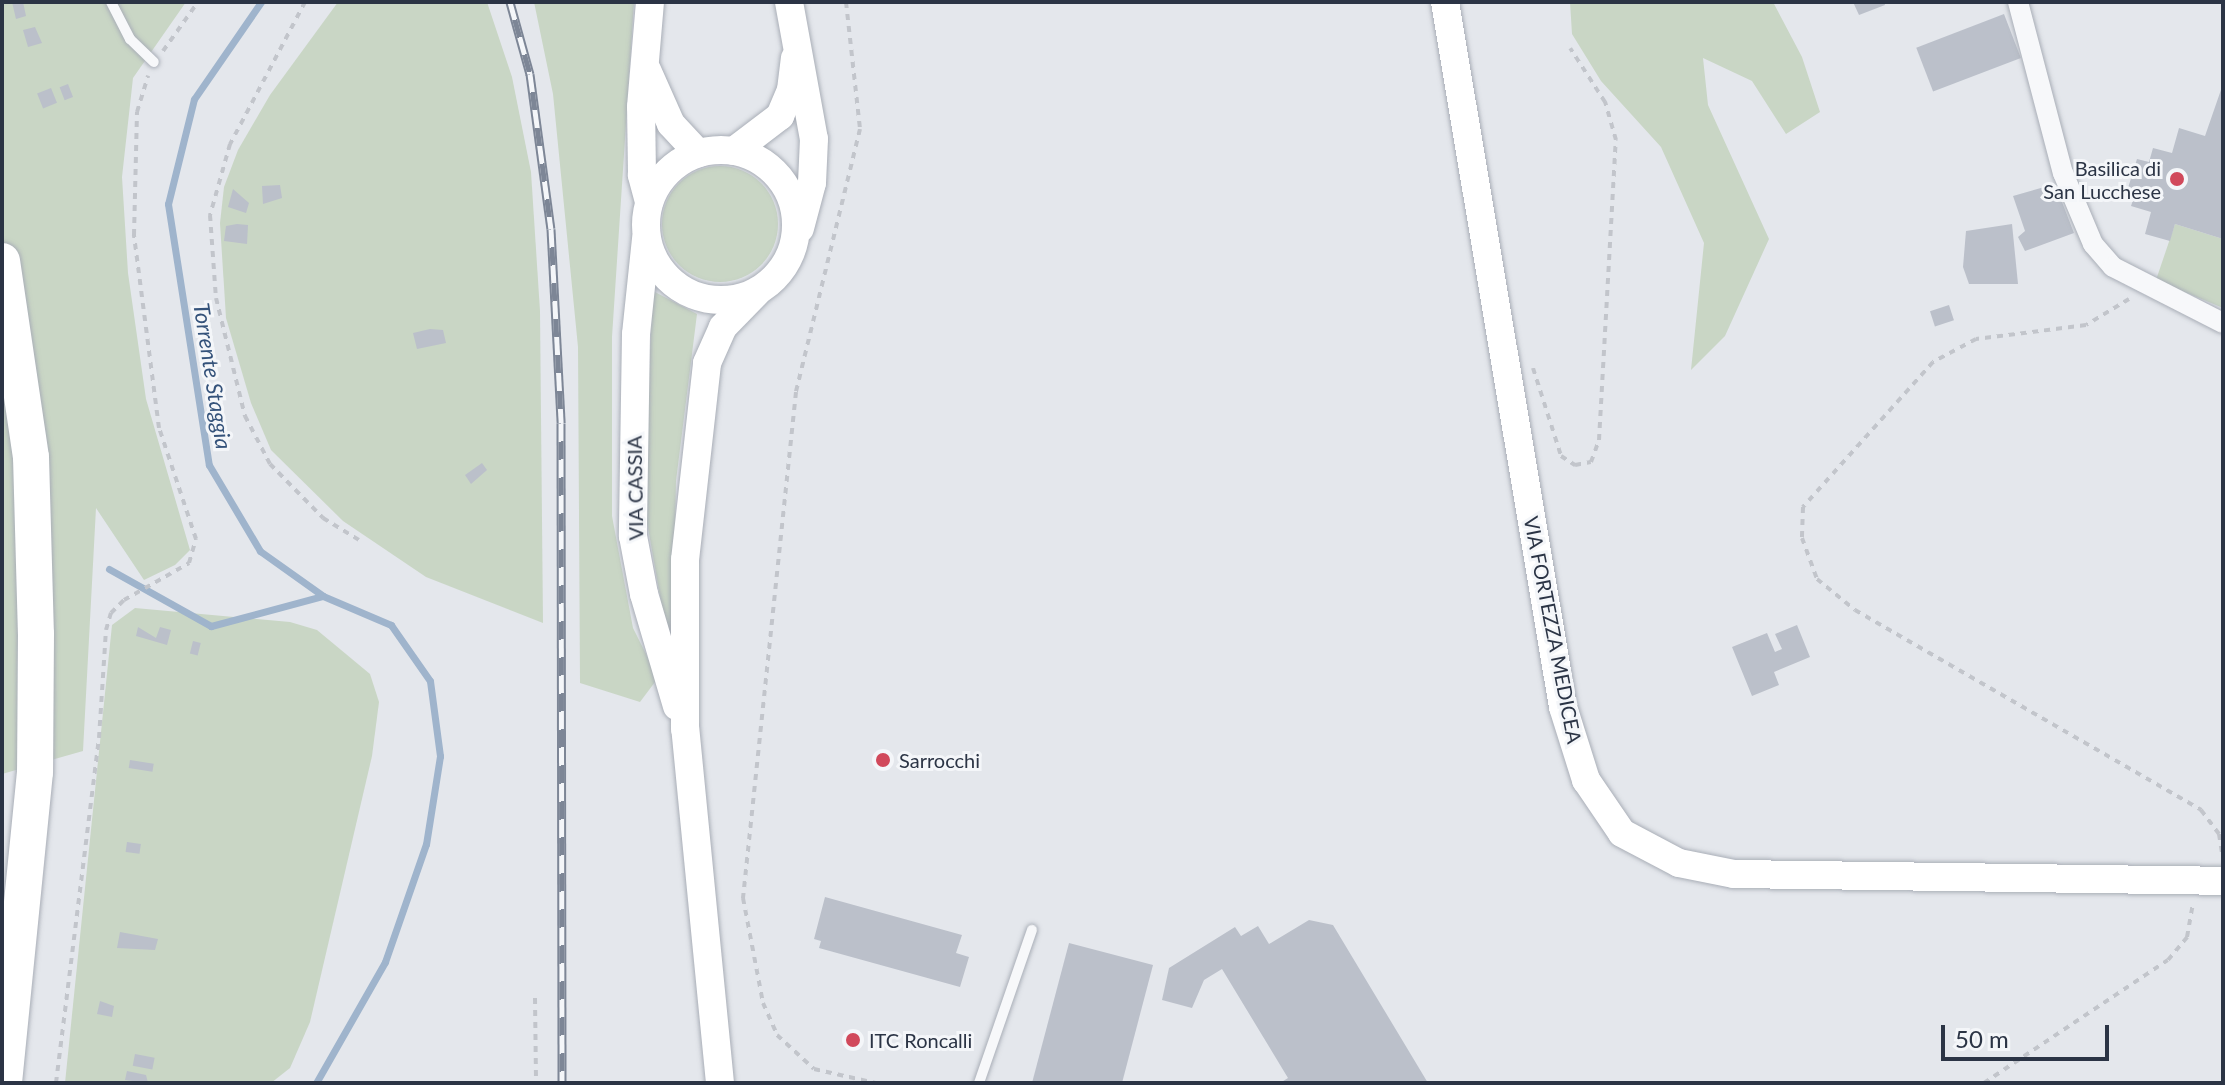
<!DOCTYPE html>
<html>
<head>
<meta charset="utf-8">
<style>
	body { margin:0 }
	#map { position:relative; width:2225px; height:1085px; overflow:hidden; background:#e4e7ec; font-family:Lato,sans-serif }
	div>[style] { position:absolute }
	.green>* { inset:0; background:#c9d6c5 }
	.round { border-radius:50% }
	.stream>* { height:7px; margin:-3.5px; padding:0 3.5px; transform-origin:3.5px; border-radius:3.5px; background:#9fb4cc }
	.building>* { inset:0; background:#bbc0ca; transform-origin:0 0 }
	.path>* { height:4px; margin-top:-2px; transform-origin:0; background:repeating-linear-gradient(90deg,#c2c5cb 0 6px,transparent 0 12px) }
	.roads { filter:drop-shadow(0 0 2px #a9aeb7) drop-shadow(0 0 2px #a9aeb7) }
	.service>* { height:10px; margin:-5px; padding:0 5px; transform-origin:5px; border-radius:5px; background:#f7f8fa }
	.minor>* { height:20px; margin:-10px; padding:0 10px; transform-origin:10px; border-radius:10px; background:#f7f8fa }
	.secondary>* { height:28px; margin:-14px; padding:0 14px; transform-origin:14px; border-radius:14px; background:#fff }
	.secondary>.ring { margin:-14px; padding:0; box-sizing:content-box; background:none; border:28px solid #fff; border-radius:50% }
	.motorway>* { height:36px; margin:-18px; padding:0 18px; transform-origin:18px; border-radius:18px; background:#fff }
	.rail>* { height:9px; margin-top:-4.5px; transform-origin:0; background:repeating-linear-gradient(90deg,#f4f6f9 0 18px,#7d8696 0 36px); box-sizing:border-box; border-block:2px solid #7d8696 }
	.dots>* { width:22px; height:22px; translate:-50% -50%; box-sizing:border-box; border:4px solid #f4f6f9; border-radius:50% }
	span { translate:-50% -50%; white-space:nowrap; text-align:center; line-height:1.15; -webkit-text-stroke:6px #f4f6f9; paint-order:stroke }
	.poi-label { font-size:20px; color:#2b3445 }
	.right { translate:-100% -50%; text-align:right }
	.left { translate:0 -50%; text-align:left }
	.street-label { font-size:20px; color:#2b3445 }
	.water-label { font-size:22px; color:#34527a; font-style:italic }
	.frame { position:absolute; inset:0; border:4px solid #2b3445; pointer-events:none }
	.scale { position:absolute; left:1941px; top:1025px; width:168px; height:36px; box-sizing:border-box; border:4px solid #2b3445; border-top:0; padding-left:10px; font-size:24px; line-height:28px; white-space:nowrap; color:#2b3445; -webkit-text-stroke:6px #f4f6f9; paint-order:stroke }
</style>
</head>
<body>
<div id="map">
	<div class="green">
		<i style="clip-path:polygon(2px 2px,186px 2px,133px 78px,122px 177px,128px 273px,146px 399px,190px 550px,175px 565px,144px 580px,96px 508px,83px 751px,2px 774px)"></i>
		<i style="clip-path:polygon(338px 2px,487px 2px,512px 77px,531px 172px,540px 311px,543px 623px,426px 577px,343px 521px,271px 450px,251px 403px,226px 318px,220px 223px,224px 187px,238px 150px,270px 95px)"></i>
		<i style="clip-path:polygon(534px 2px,634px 2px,612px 337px,612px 516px,633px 628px,658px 678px,640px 702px,580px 683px,578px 347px,553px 94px)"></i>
		<i style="clip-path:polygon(1570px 2px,1773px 2px,1802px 57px,1820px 112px,1786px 134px,1752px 81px,1703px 58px,1708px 105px,1769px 239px,1725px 336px,1691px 370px,1704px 243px,1661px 147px,1601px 81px,1572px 34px)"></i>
		<i class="round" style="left:662px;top:166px;width:116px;height:116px"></i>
		<i style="clip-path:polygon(2175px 224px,2223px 239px,2223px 308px,2156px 280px)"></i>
		<i style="clip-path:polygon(653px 291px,697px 314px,676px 481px,673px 630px,667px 630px,664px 619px,643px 499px)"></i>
		<i style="clip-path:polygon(135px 608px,290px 622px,317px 630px,370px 674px,379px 702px,372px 756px,310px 1022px,290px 1068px,271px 1083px,65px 1083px,112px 625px)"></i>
	</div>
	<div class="stream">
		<i style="left:261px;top:2px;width:118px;rotate:124.6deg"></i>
		<i style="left:194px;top:99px;width:108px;rotate:103.9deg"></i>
		<i style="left:168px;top:204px;width:264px;rotate:81.1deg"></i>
		<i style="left:209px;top:465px;width:100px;rotate:59.3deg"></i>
		<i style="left:260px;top:551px;width:77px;rotate:35.5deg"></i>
		<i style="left:323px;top:596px;width:74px;rotate:23.1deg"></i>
		<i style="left:391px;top:625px;width:68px;rotate:55.1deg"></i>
		<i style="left:430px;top:681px;width:76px;rotate:82.4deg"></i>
		<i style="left:440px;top:756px;width:89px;rotate:99deg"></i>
		<i style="left:426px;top:844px;width:125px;rotate:109.2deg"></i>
		<i style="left:385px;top:962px;width:139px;rotate:119.7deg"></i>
		<i style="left:109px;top:569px;width:117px;rotate:29.2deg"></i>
		<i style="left:211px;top:626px;width:116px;rotate:-15deg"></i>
	</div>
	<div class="building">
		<i style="clip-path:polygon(12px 2px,23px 2px,26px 16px,16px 19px)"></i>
		<i style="clip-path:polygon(1853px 2px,1884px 2px,1885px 5px,1859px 15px)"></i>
		<i style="left:2004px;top:14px;width:47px;height:94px;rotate:69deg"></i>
		<i style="clip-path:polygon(35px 27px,42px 43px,28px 47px,23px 30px)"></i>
		<i style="left:68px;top:84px;width:14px;height:9px;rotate:69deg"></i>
		<i style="clip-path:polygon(2223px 84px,2223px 239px,2175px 224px,2170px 241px,2145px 234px,2151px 212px,2131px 206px,2136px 191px,2128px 188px,2137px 159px,2149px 162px,2153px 148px,2172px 153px,2179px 128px,2205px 136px)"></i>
		<i style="left:51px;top:88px;width:16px;height:15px;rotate:68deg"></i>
		<i style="clip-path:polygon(2055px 184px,2074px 233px,2025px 251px,2018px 237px,2025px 231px,2013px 196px)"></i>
		<i style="clip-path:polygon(280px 185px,282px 198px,263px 204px,262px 186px)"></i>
		<i style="clip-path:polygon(233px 189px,249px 203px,246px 213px,228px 207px)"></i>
		<i style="clip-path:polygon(237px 224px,248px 225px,247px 244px,224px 241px,226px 226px)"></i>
		<i style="clip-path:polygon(2012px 224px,2018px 284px,1969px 284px,1963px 267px,1966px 231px)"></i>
		<i style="left:1949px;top:305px;width:16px;height:20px;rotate:72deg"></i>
		<i style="clip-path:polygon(430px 329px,443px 330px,446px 343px,417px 349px,413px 333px)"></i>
		<i style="clip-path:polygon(482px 463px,487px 470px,471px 484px,465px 475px)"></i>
		<i style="clip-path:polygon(1797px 625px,1810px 657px,1774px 672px,1779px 685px,1752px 696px,1732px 647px,1767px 633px,1775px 652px,1782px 649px,1775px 634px)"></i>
		<i style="clip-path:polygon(138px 627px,156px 638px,160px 627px,171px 630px,167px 645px,136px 636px)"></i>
		<i style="left:193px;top:641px;width:8px;height:13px;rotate:14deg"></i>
		<i style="left:130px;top:760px;width:24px;height:8px;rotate:9deg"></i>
		<i style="left:127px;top:842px;width:14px;height:10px;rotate:8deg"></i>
		<i style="clip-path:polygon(825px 897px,962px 935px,956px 953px,969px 957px,960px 987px,819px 948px,821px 941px,814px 939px)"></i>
		<i style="clip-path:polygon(1309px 920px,1333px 925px,1428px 1083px,1280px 1083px,1288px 1078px,1222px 969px,1204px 980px,1192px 1008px,1162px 1000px,1169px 968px,1235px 927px,1241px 936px,1258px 926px,1269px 944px)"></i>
		<i style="clip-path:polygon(120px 932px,158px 939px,155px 950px,117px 948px)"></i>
		<i style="clip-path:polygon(1069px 943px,1153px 965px,1122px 1083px,1032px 1083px)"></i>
		<i style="clip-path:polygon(100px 1001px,114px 1006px,112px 1017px,97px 1014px)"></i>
		<i style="left:135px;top:1054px;width:20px;height:12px;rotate:11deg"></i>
		<i style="clip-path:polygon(127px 1071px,146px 1075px,148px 1083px,125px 1080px)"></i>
	</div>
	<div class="path">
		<i style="left:305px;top:2px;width:161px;rotate:117.8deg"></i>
		<i style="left:230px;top:144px;width:74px;rotate:105.7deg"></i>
		<i style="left:210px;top:215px;width:83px;rotate:85.9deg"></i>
		<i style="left:216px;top:298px;width:122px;rotate:76.2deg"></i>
		<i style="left:245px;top:416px;width:54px;rotate:62.5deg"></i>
		<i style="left:270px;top:464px;width:76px;rotate:45.5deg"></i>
		<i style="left:323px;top:518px;width:42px;rotate:31.4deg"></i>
		<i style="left:846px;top:2px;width:128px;rotate:83.7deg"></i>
		<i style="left:860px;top:129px;width:271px;rotate:103.7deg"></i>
		<i style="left:796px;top:392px;width:509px;rotate:95.98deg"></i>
		<i style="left:743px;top:898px;width:107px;rotate:79.2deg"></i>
		<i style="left:763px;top:1003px;width:35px;rotate:66deg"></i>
		<i style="left:777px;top:1035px;width:50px;rotate:42.6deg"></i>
		<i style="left:814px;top:1069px;width:63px;rotate:12.9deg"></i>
		<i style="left:163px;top:51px;width:60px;rotate:-54.5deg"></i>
		<i style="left:2129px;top:299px;width:50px;rotate:148.8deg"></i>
		<i style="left:2086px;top:325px;width:111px;rotate:172.7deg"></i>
		<i style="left:1976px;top:339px;width:49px;rotate:151.9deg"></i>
		<i style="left:1933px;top:362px;width:195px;rotate:131.9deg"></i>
		<i style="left:1803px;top:507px;width:31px;rotate:92deg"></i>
		<i style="left:1802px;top:538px;width:44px;rotate:69.9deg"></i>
		<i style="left:1817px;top:579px;width:49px;rotate:39.2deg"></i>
		<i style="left:1855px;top:610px;width:400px;rotate:30deg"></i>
		<i style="left:2201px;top:810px;width:30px;rotate:53deg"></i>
		<i style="left:2219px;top:834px;width:24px;rotate:81deg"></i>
		<i style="left:1533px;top:368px;width:92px;rotate:72.3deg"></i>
		<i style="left:1561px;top:456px;width:17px;rotate:33deg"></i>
		<i style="left:1575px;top:465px;width:16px;rotate:-11deg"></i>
		<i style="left:1591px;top:462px;width:23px;rotate:-70deg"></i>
		<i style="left:1599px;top:440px;width:300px;rotate:-86.8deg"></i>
		<i style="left:1616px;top:140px;width:40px;rotate:-106deg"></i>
		<i style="left:1605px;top:102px;width:64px;rotate:-122.9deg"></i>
		<i style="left:535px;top:998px;width:85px;rotate:89.3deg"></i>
		<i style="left:56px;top:1083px;width:348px;rotate:-82.9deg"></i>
		<i style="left:99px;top:738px;width:108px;rotate:-86.3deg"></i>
		<i style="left:106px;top:630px;width:18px;rotate:-74deg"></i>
		<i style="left:111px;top:613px;width:18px;rotate:-45deg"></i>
		<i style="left:124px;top:600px;width:75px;rotate:-29.6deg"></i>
		<i style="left:189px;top:563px;width:25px;rotate:-74deg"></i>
		<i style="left:196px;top:539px;width:117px;rotate:-108.4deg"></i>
		<i style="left:159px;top:428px;width:195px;rotate:-97.4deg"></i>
		<i style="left:134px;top:235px;width:123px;rotate:-88.6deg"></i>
		<i style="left:137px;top:112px;width:38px;rotate:-73deg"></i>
		<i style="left:1984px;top:1083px;width:221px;rotate:-33.8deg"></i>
		<i style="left:2168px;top:960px;width:30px;rotate:-50deg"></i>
		<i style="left:2187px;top:937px;width:35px;rotate:-80deg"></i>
	</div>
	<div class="roads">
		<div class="service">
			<i style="left:111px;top:2px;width:42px;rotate:62.8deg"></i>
			<i style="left:130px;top:39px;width:33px;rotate:44deg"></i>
			<i style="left:979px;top:1083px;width:162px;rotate:-70.9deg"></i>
		</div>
		<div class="minor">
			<i style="left:2018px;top:2px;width:177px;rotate:75.3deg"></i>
			<i style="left:2063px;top:173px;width:77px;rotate:67.1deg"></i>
			<i style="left:2093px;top:244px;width:30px;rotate:49deg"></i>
			<i style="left:2113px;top:267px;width:123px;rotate:27deg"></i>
		</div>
		<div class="secondary">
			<i style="left:789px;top:2px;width:139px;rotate:79.7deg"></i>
			<i style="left:814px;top:139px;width:44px;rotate:92.6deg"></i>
			<i style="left:812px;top:183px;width:47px;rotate:104.9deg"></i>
			<i style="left:1445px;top:2px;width:715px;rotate:80.5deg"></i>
			<i style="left:1563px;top:707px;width:77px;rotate:72.5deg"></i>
			<i style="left:1586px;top:780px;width:64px;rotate:55.8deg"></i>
			<i style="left:1622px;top:833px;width:64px;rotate:27.8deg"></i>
			<i style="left:1679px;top:863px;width:56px;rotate:11.3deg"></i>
			<i style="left:1734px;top:874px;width:489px;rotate:0.8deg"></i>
			<i style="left:647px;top:70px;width:59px;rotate:66deg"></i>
			<i style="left:671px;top:124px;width:40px;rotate:47deg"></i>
			<i class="ring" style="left:646px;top:150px;width:122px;height:122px"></i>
			<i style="left:734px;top:151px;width:58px;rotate:-37.3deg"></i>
			<i style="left:780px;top:116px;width:28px;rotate:-67deg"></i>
			<i style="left:791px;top:90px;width:32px;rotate:-83deg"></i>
			<i style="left:649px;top:202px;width:28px;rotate:-105deg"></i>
			<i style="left:642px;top:175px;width:68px;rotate:-90.8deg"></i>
			<i style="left:641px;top:107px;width:105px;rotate:-85.1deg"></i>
			<i style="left:646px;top:239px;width:96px;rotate:96deg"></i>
			<i style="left:636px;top:334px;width:202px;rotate:90.9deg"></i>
			<i style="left:633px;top:536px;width:59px;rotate:79.3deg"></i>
			<i style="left:644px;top:594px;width:117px;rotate:73.6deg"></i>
			<i style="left:720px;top:1083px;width:356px;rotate:-95.6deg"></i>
			<i style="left:685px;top:729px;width:169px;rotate:-90deg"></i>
			<i style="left:685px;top:560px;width:198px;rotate:-83.6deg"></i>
			<i style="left:707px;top:363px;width:39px;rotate:-66deg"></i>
			<i style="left:723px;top:327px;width:50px;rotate:-45.8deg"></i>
		</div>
		<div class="motorway">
			<i style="left:2px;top:261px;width:198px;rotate:81.6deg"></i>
			<i style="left:31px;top:457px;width:177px;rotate:88.4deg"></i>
			<i style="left:36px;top:634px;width:138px;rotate:90.4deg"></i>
			<i style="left:35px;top:772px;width:313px;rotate:95.7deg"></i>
		</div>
	</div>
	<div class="rail">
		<i style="left:510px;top:2px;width:75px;rotate:74.5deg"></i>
		<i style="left:530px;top:74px;width:156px;rotate:82.3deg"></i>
		<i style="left:551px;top:229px;width:194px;rotate:87deg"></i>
		<i style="left:561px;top:423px;width:660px;rotate:89.91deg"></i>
	</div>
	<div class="dots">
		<i style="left:2177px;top:179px;background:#d1495b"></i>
		<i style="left:883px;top:760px;background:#d1495b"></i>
		<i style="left:853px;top:1040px;background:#d1495b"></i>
	</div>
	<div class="poi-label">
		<span class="right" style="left:2161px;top:180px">Basilica di<br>San Lucchese</span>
		<span class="left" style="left:899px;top:760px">Sarrocchi</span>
		<span class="left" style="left:869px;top:1040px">ITC Roncalli</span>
	</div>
	<div class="street-label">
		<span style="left:635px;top:488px;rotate:-91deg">VIA CASSIA</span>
		<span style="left:1553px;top:630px;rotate:79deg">VIA FORTEZZA MEDICEA</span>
	</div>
	<div class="water-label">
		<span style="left:213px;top:376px;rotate:81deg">Torrente Staggia</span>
	</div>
	<div class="frame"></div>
	<div class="scale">50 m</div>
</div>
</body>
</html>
